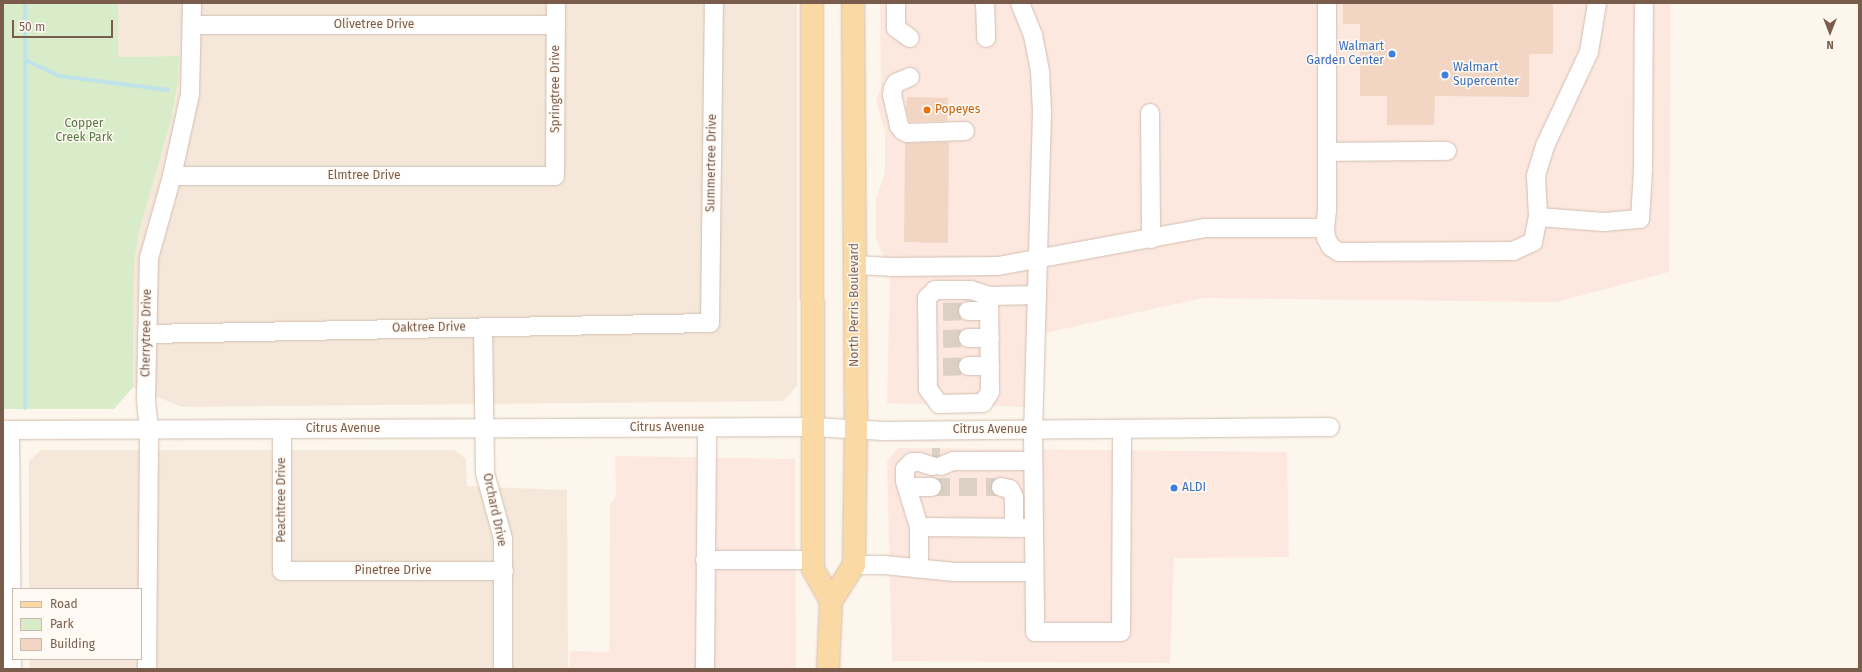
<!DOCTYPE html>
<html>
<head>
<meta charset="utf-8">
<style>
	body { margin:0 }
	#map { position:relative; width:1862px; height:672px; overflow:hidden; background:#fdf6ec; font-family:"Fira Sans",sans-serif }
	div>[style] { position:absolute }
	.residential>* { inset:0; background:#f5e8da }
	.commercial>* { inset:0; background:#fde8e0 }
	.green>* { inset:0; background:#d8ecc9 }
	.stream>* { height:4px; margin:-2px; padding:0 2px; transform-origin:2px; border-radius:2px; background:#bfe3e8 }
	.building>* { inset:0; background:#f3d5c3 }
	.minor-tunnel>* { height:18px; margin-top:-9px; transform-origin:0; background:repeating-linear-gradient(90deg,#dcd0c4 0 18px,transparent 0 27px) }
	.roads { filter:drop-shadow(0 0 1px #d1beb0) drop-shadow(0 0 1px #d1beb0) }
	.minor>* { height:18px; margin:-9px; padding:0 9px; transform-origin:9px; border-radius:9px; background:#fff }
	.major>* { height:22px; margin:-11px; padding:0 11px; transform-origin:11px; border-radius:11px; background:#fbd9a5 }
	.dots>* { width:11px; height:11px; translate:-50% -50%; box-sizing:border-box; border:2px solid #fffaf3; border-radius:50% }
	span { translate:-50% -50%; white-space:nowrap; text-align:center; line-height:1.15; -webkit-text-stroke:3px #fffaf3; paint-order:stroke }
	.street-label { font-size:12px; color:#7a5c4d }
	.shop-label { font-size:12px; color:#366cbe }
	.right { translate:-100% -50%; text-align:right }
	.left { translate:0 -50%; text-align:left }
	.food-label { font-size:12px; color:#c56008 }
	.park-label { font-size:12px; color:#537a41 }
	.frame { position:absolute; inset:0; border:4px solid #7a5c4d; pointer-events:none }
	.legend { position:absolute; left:12px; top:588px; width:130px; height:72px; box-sizing:border-box; background:#fffaf3; border:1px solid #cabbb1; margin:0; padding:5px 7px; list-style:none; font-size:12px; color:#7a5c4d }
	.legend li { display:flex; align-items:center; gap:8px; height:20px }
	.legend b { width:20px; border:1px solid #cabbb1 }
	.north { position:absolute; left:1810px; top:12px; width:40px; height:40px; -webkit-text-stroke:3px #fffaf3; paint-order:stroke; rotate:180deg; font-size:11px; font-weight:700; line-height:16px; text-align:center; color:#7a5c4d }
	.north::after { content:''; display:block; margin:auto; width:14px; height:18px; background:#7a5c4d; clip-path:polygon(50% 0,100% 100%,50% 72%,0 100%) }
	.scale { position:absolute; left:12px; top:20px; width:101px; height:18px; box-sizing:border-box; border:2px solid #7a5c4d; border-top:0; padding-left:5px; font-size:12px; line-height:14px; white-space:nowrap; color:#7a5c4d; -webkit-text-stroke:3px #fffaf3; paint-order:stroke }
</style>
</head>
<body>
<div id="map">
	<div class="residential">
		<i style="clip-path:polygon(118px 3px,797px 3px,797px 386px,783px 401px,182px 407px,133px 387px,134px 264px,139px 232px,172px 117px,178px 81px,179px 56px,118px 57px)"></i>
		<i style="clip-path:polygon(41px 450px,454px 450px,466px 459px,467px 486px,567px 490px,568px 669px,30px 669px,30px 659px,141px 659px,141px 589px,29px 589px,29px 461px)"></i>
	</div>
	<div class="commercial">
		<i style="clip-path:polygon(880px 3px,1671px 3px,1669px 272px,1556px 302px,1203px 298px,1031px 336px,1028px 407px,887px 403px,890px 275px,876px 238px,876px 199px,885px 173px,885px 131px,876px 101px,881px 86px)"></i>
		<i style="clip-path:polygon(897px 448px,1287px 452px,1289px 557px,1174px 558px,1170px 663px,892px 661px,887px 462px)"></i>
		<i style="clip-path:polygon(615px 456px,795px 459px,796px 669px,570px 669px,570px 651px,609px 652px,610px 505px,616px 496px)"></i>
	</div>
	<div class="green">
		<i style="clip-path:polygon(3px 3px,118px 3px,118px 57px,179px 56px,178px 81px,172px 117px,139px 232px,134px 264px,133px 387px,114px 409px,3px 409px)"></i>
	</div>
	<div class="stream">
		<i style="left:25px;top:60px;width:38px;rotate:25deg"></i>
		<i style="left:59px;top:76px;width:110px;rotate:7.3deg"></i>
		<i style="left:25px;top:408px;width:405px;rotate:-90deg"></i>
	</div>
	<div class="building">
		<i style="clip-path:polygon(1343px 3px,1553px 3px,1553px 54px,1529px 54px,1529px 97px,1435px 96px,1434px 125px,1387px 125px,1387px 96px,1360px 96px,1360px 24px,1343px 24px)"></i>
		<i style="clip-path:polygon(907px 97px,948px 98px,947px 121px,910px 122px,906px 110px)"></i>
		<i style="clip-path:polygon(946px 142px,949px 143px,948px 243px,904px 242px,905px 143px)"></i>
	</div>
	<div class="minor-tunnel">
		<i style="left:943px;top:312px;width:25px;rotate:-2deg"></i>
		<i style="left:943px;top:339px;width:25px;rotate:-2deg"></i>
		<i style="left:943px;top:367px;width:25px;rotate:-2deg"></i>
		<i style="left:932px;top:457px;width:8px"></i>
		<i style="left:932px;top:487px;width:69px"></i>
	</div>
	<div class="roads">
		<div class="minor">
			<i style="left:896px;top:3px;width:25px;rotate:90deg"></i>
			<i style="left:896px;top:28px;width:17px;rotate:36deg"></i>
			<i style="left:985px;top:3px;width:35px;rotate:88deg"></i>
			<i style="left:1020px;top:3px;width:35px;rotate:68deg"></i>
			<i style="left:1033px;top:35px;width:37px;rotate:79deg"></i>
			<i style="left:1040px;top:71px;width:41px;rotate:87.2deg"></i>
			<i style="left:1042px;top:112px;width:318px;rotate:91.6deg"></i>
			<i style="left:1033px;top:430px;width:202px;rotate:89.4deg"></i>
			<i style="left:1035px;top:632px;width:86px"></i>
			<i style="left:1121px;top:632px;width:203px;rotate:-89.7deg"></i>
			<i style="left:1327px;top:3px;width:207px;rotate:90deg"></i>
			<i style="left:1327px;top:210px;width:18px;rotate:96deg"></i>
			<i style="left:1325px;top:228px;width:10px;rotate:84deg"></i>
			<i style="left:1326px;top:238px;width:10px;rotate:61deg"></i>
			<i style="left:1331px;top:247px;width:9px;rotate:32deg"></i>
			<i style="left:1339px;top:252px;width:174px;rotate:-0.3deg"></i>
			<i style="left:1513px;top:251px;width:22px;rotate:-24deg"></i>
			<i style="left:1533px;top:242px;width:25px;rotate:-79deg"></i>
			<i style="left:1597px;top:3px;width:50px;rotate:99.3deg"></i>
			<i style="left:1589px;top:52px;width:104px;rotate:115.1deg"></i>
			<i style="left:1545px;top:146px;width:31px;rotate:107deg"></i>
			<i style="left:1536px;top:176px;width:41px;rotate:87.2deg"></i>
			<i style="left:1538px;top:217px;width:66px;rotate:4.3deg"></i>
			<i style="left:1604px;top:222px;width:36px;rotate:-5deg"></i>
			<i style="left:1640px;top:219px;width:49px;rotate:-86.5deg"></i>
			<i style="left:1643px;top:170px;width:167px;rotate:-89.7deg"></i>
			<i style="left:192px;top:25px;width:364px"></i>
			<i style="left:910px;top:77px;width:15px;rotate:157deg"></i>
			<i style="left:896px;top:83px;width:6px;rotate:121deg"></i>
			<i style="left:893px;top:88px;width:7px;rotate:98deg"></i>
			<i style="left:892px;top:95px;width:32px;rotate:77deg"></i>
			<i style="left:899px;top:126px;width:6px;rotate:51deg"></i>
			<i style="left:903px;top:131px;width:4px;rotate:27deg"></i>
			<i style="left:907px;top:133px;width:58px;rotate:-2deg"></i>
			<i style="left:1150px;top:113px;width:126px;rotate:89.5deg"></i>
			<i style="left:1327px;top:152px;width:120px;rotate:-0.5deg"></i>
			<i style="left:172px;top:176px;width:383px"></i>
			<i style="left:555px;top:176px;width:173px;rotate:-89.7deg"></i>
			<i style="left:855px;top:265px;width:36px;rotate:3deg"></i>
			<i style="left:891px;top:267px;width:107px;rotate:-0.5deg"></i>
			<i style="left:998px;top:266px;width:211px;rotate:-10.4deg"></i>
			<i style="left:1206px;top:228px;width:119px"></i>
			<i style="left:989px;top:296px;width:96px;rotate:89.4deg"></i>
			<i style="left:990px;top:392px;width:13px;rotate:122deg"></i>
			<i style="left:983px;top:403px;width:44px;rotate:178.7deg"></i>
			<i style="left:939px;top:404px;width:19px;rotate:-126deg"></i>
			<i style="left:928px;top:389px;width:91px;rotate:-90.6deg"></i>
			<i style="left:927px;top:298px;width:11px;rotate:-45deg"></i>
			<i style="left:935px;top:290px;width:36px"></i>
			<i style="left:971px;top:290px;width:19px;rotate:18deg"></i>
			<i style="left:989px;top:296px;width:48px;rotate:-1.2deg"></i>
			<i style="left:968px;top:311px;width:21px"></i>
			<i style="left:483px;top:327px;width:146px;rotate:89.2deg"></i>
			<i style="left:485px;top:473px;width:68px;rotate:74.7deg"></i>
			<i style="left:503px;top:539px;width:130px;rotate:90deg"></i>
			<i style="left:147px;top:334px;width:563px;rotate:-1.12deg"></i>
			<i style="left:710px;top:323px;width:320px;rotate:-89.3deg"></i>
			<i style="left:968px;top:338px;width:22px"></i>
			<i style="left:968px;top:366px;width:22px"></i>
			<i style="left:282px;top:429px;width:142px;rotate:90deg"></i>
			<i style="left:282px;top:571px;width:222px"></i>
			<i style="left:3px;top:430px;width:810px;rotate:-0.21deg"></i>
			<i style="left:813px;top:427px;width:71px;rotate:3.2deg"></i>
			<i style="left:884px;top:431px;width:446px;rotate:-0.5deg"></i>
			<i style="left:10px;top:430px;width:239px;rotate:89.5deg"></i>
			<i style="left:941px;top:466px;width:13px;rotate:-23deg"></i>
			<i style="left:953px;top:461px;width:80px"></i>
			<i style="left:907px;top:487px;width:25px"></i>
			<i style="left:1001px;top:487px;width:9px;rotate:13deg"></i>
			<i style="left:1010px;top:489px;width:9px;rotate:63deg"></i>
			<i style="left:1014px;top:497px;width:31px;rotate:90deg"></i>
			<i style="left:919px;top:527px;width:115px;rotate:0.5deg"></i>
			<i style="left:705px;top:560px;width:108px"></i>
			<i style="left:854px;top:565px;width:30px"></i>
			<i style="left:884px;top:565px;width:71px;rotate:5.6deg"></i>
			<i style="left:955px;top:572px;width:79px"></i>
			<i style="left:919px;top:568px;width:41px;rotate:-90deg"></i>
			<i style="left:919px;top:527px;width:48px;rotate:-106.9deg"></i>
			<i style="left:905px;top:481px;width:12px;rotate:-90deg"></i>
			<i style="left:905px;top:469px;width:10px;rotate:-45deg"></i>
			<i style="left:912px;top:462px;width:7px"></i>
			<i style="left:919px;top:462px;width:14px;rotate:17deg"></i>
			<i style="left:147px;top:669px;width:239px;rotate:-89.5deg"></i>
			<i style="left:149px;top:430px;width:31px;rotate:-96deg"></i>
			<i style="left:146px;top:399px;width:141px;rotate:-88.8deg"></i>
			<i style="left:149px;top:258px;width:85px;rotate:-74.3deg"></i>
			<i style="left:172px;top:176px;width:84px;rotate:-77.6deg"></i>
			<i style="left:190px;top:94px;width:91px;rotate:-88.7deg"></i>
			<i style="left:705px;top:669px;width:241px;rotate:-89.5deg"></i>
		</div>
		<div class="major">
			<i style="left:812px;top:3px;width:566px;rotate:89.9deg"></i>
			<i style="left:813px;top:569px;width:37px;rotate:61deg"></i>
			<i style="left:828px;top:669px;width:68px;rotate:-87.5deg"></i>
			<i style="left:831px;top:601px;width:43px;rotate:-57.4deg"></i>
			<i style="left:854px;top:565px;width:136px;rotate:-89.2deg"></i>
			<i style="left:856px;top:429px;width:426px;rotate:-90.4deg"></i>
		</div>
	</div>
	<div class="dots">
		<i style="left:1392px;top:54px;background:#3f7fe0"></i>
		<i style="left:1445px;top:75px;background:#3f7fe0"></i>
		<i style="left:927px;top:110px;background:#e8710a"></i>
		<i style="left:1174px;top:488px;background:#3f7fe0"></i>
	</div>
	<div class="street-label">
		<span style="left:374px;top:25px">Olivetree Drive</span>
		<span style="left:556px;top:89px;rotate:-90deg">Springtree Drive</span>
		<span style="left:712px;top:163px;rotate:-89deg">Summertree Drive</span>
		<span style="left:364px;top:176px">Elmtree Drive</span>
		<span style="left:855px;top:305px;rotate:-90deg">North Perris Boulevard</span>
		<span style="left:429px;top:328px;rotate:-1deg">Oaktree Drive</span>
		<span style="left:147px;top:333px;rotate:-89deg">Cherrytree Drive</span>
		<span style="left:667px;top:428px">Citrus Avenue</span>
		<span style="left:343px;top:429px">Citrus Avenue</span>
		<span style="left:990px;top:430px">Citrus Avenue</span>
		<span style="left:282px;top:500px;rotate:-90deg">Peachtree Drive</span>
		<span style="left:494px;top:510px;rotate:78deg">Orchard Drive</span>
		<span style="left:393px;top:571px">Pinetree Drive</span>
	</div>
	<div class="shop-label">
		<span class="right" style="left:1384px;top:54px">Walmart<br>Garden Center</span>
		<span class="left" style="left:1453px;top:75px">Walmart<br>Supercenter</span>
		<span class="left" style="left:1182px;top:488px">ALDI</span>
	</div>
	<div class="food-label">
		<span class="left" style="left:935px;top:110px">Popeyes</span>
	</div>
	<div class="park-label">
		<span style="left:84px;top:131px">Copper<br>Creek Park</span>
	</div>
	<div class="frame"></div>
	<ul class="legend">
	<li><b style="height:5px;background:#fbd9a5"></b>Road</li>
	<li><b style="height:11px;background:#d8ecc9"></b>Park</li>
	<li><b style="height:11px;background:#f3d5c3"></b>Building</li>
	</ul>
	<div class="north">N</div>
	<div class="scale">50 m</div>
</div>
</body>
</html>
